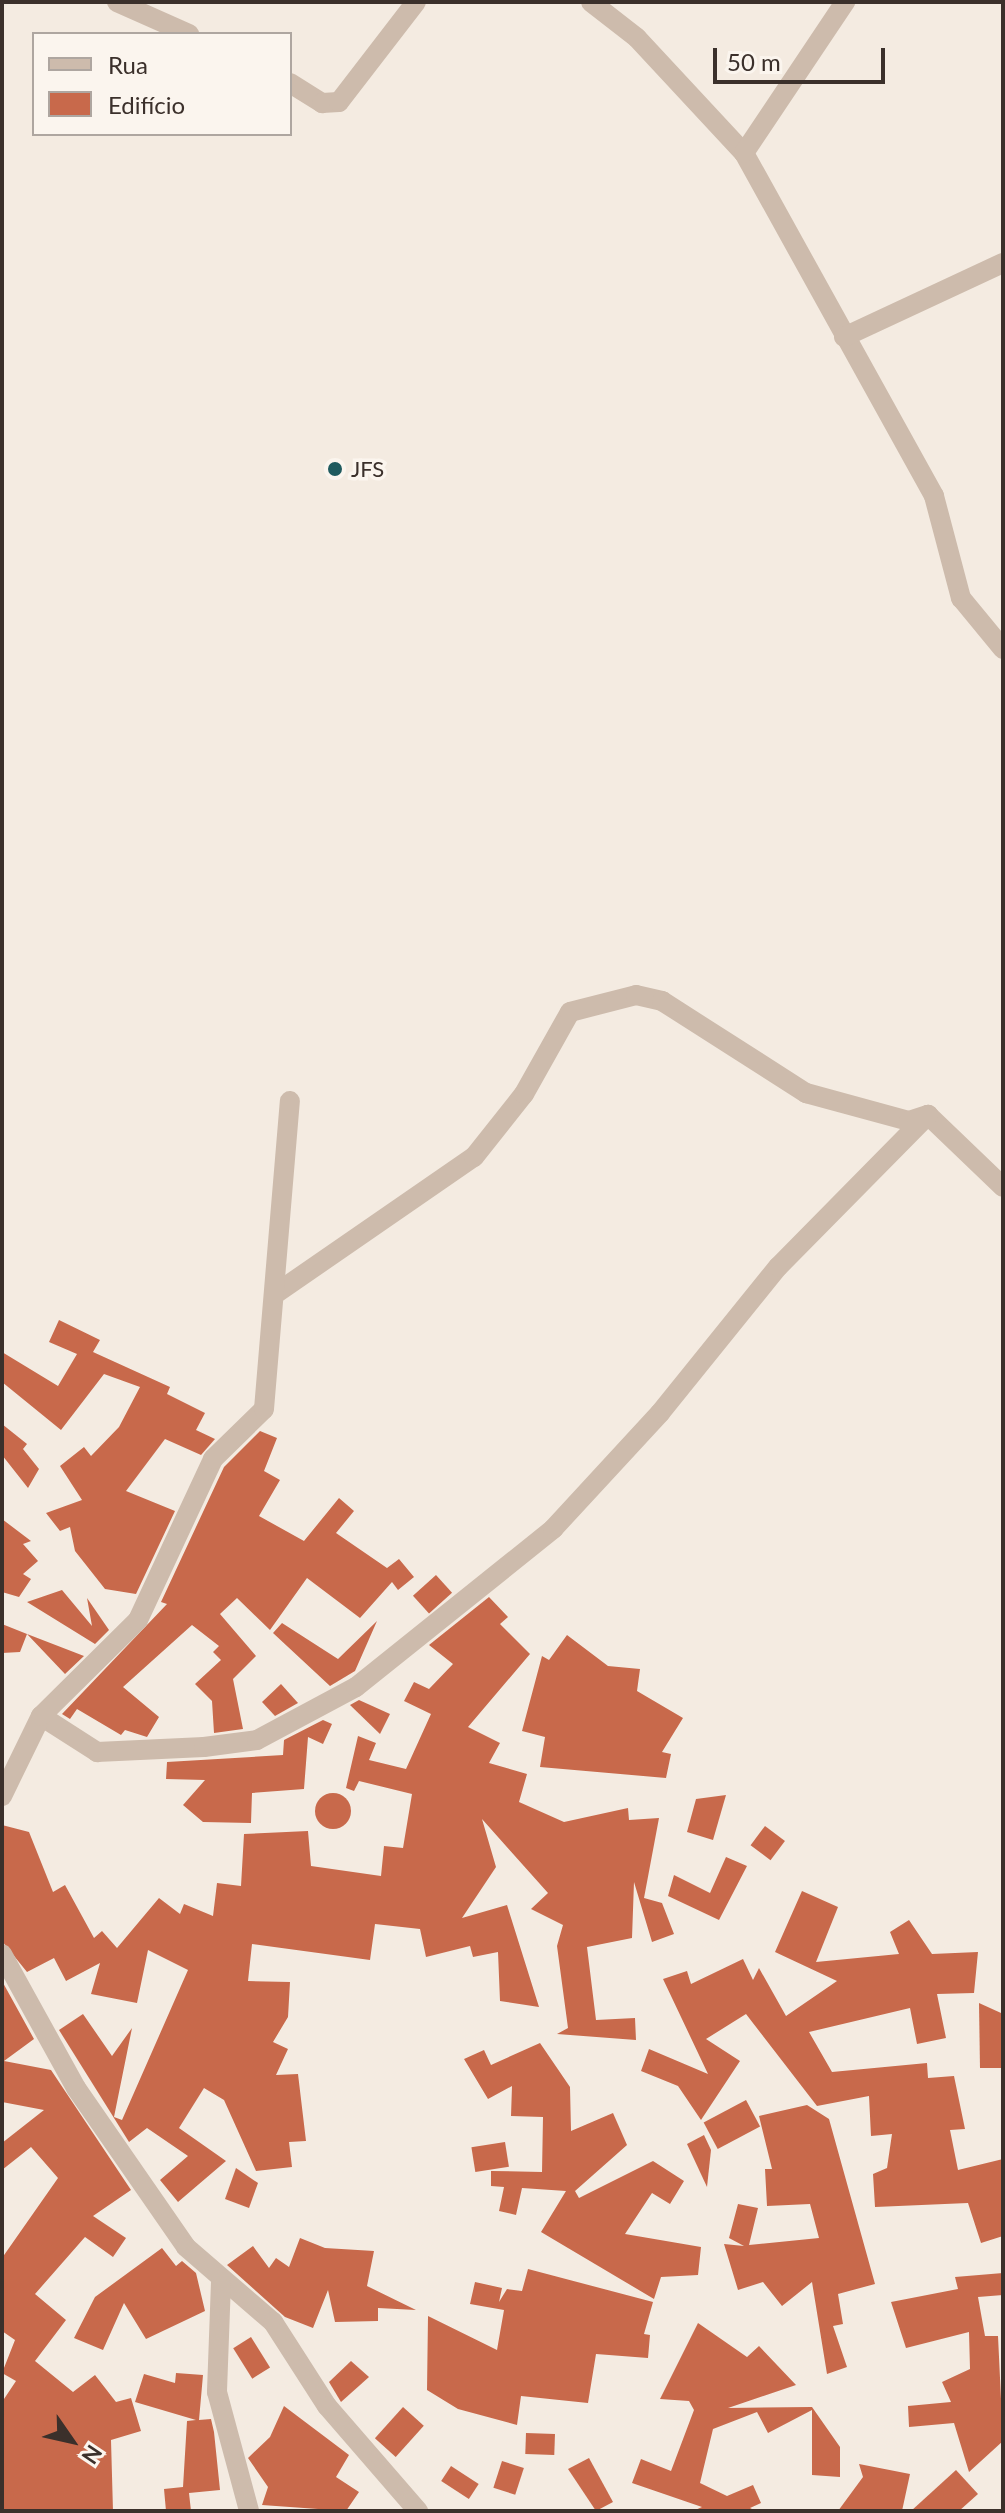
<!DOCTYPE html>
<html>
<head>
<meta charset="utf-8">
<style>
	body { margin:0 }
	#map { position:relative; width:1005px; height:2513px; overflow:hidden; background:#f4ebe1; font-family:Lato,sans-serif }
	div>[style] { position:absolute }
	.building>* { inset:0; background:#c8694b; transform-origin:0 0 }
	.round { border-radius:50% }
	.minor>* { height:20px; margin:-10px; padding:0 10px; transform-origin:10px; border-radius:10px; background:#cdbbac }
	.dots>* { width:22px; height:22px; translate:-50% -50%; box-sizing:border-box; border:4px solid #fbf5ee; border-radius:50% }
	span { translate:-50% -50%; white-space:nowrap; text-align:center; line-height:1.15; -webkit-text-stroke:7px #fbf5ee; paint-order:stroke }
	.poi-label { font-size:22px; color:#3b302b }
	.left { translate:0 -50%; text-align:left }
	.frame { position:absolute; inset:0; border:4px solid #3b302b; pointer-events:none }
	.legend { position:absolute; left:32px; top:32px; width:260px; height:104px; box-sizing:border-box; background:#fbf5ee; border:2px solid #aea6a0; margin:0; padding:10px 14px; list-style:none; font-size:24px; color:#3b302b }
	.legend li { display:flex; align-items:center; gap:16px; height:40px }
	.legend b { width:40px; border:2px solid #aea6a0 }
	.north { position:absolute; left:32px; top:2401px; width:80px; height:80px; -webkit-text-stroke:6px #fbf5ee; paint-order:stroke; rotate:124deg; font-size:22px; font-weight:700; line-height:32px; text-align:center; color:#3b302b }
	.north::after { content:''; display:block; margin:auto; width:28px; height:36px; background:#3b302b; clip-path:polygon(50% 0,100% 100%,50% 72%,0 100%) }
	.scale { position:absolute; left:713px; top:48px; width:172px; height:36px; box-sizing:border-box; border:4px solid #3b302b; border-top:0; padding-left:10px; font-size:24px; line-height:28px; white-space:nowrap; color:#3b302b; -webkit-text-stroke:6px #fbf5ee; paint-order:stroke }
</style>
</head>
<body>
<div id="map">
	<div class="building">
		<i style="clip-path:polygon(59px 1320px,100px 1340px,93px 1352px,170px 1387px,167px 1394px,205px 1413px,196px 1430px,215px 1439px,201px 1455px,165px 1439px,126px 1491px,175px 1511px,136px 1594px,105px 1589px,75px 1551px,70px 1527px,60px 1531px,46px 1513px,82px 1500px,60px 1466px,84px 1447px,91px 1456px,119px 1427px,140px 1387px,104px 1374px,61px 1430px,2px 1382px,2px 1352px,58px 1386px,77px 1354px,49px 1342px)"></i>
		<i style="clip-path:polygon(2px 1424px,27px 1444px,23px 1449px,39px 1469px,28px 1488px,2px 1455px)"></i>
		<i style="clip-path:polygon(260px 1431px,277px 1438px,264px 1471px,280px 1480px,259px 1516px,304px 1541px,339px 1498px,354px 1511px,336px 1533px,387px 1568px,399px 1559px,414px 1577px,398px 1590px,392px 1582px,360px 1618px,307px 1578px,270px 1630px,237px 1598px,220px 1614px,256px 1656px,233px 1679px,243px 1729px,214px 1733px,212px 1701px,195px 1684px,221px 1660px,213px 1652px,219px 1646px,192px 1625px,123px 1687px,159px 1717px,147px 1737px,125px 1730px,121px 1735px,77px 1709px,70px 1719px,62px 1714px,167px 1604px,161px 1602px,224px 1467px)"></i>
		<i style="clip-path:polygon(2px 1519px,31px 1541px,23px 1544px,38px 1561px,23px 1574px,31px 1579px,19px 1597px,2px 1592px)"></i>
		<i style="left:436px;top:1575px;width:24px;height:31px;rotate:48deg"></i>
		<i style="clip-path:polygon(62px 1590px,92px 1626px,87px 1598px,109px 1630px,95px 1644px,27px 1602px)"></i>
		<i style="clip-path:polygon(489px 1597px,508px 1617px,500px 1624px,530px 1654px,468px 1727px,500px 1743px,489px 1763px,527px 1774px,519px 1802px,564px 1822px,628px 1808px,629px 1820px,659px 1818px,644px 1898px,662px 1903px,674px 1934px,652px 1942px,634px 1882px,632px 1938px,587px 1947px,596px 2020px,635px 2018px,636px 2040px,557px 2034px,568px 2028px,557px 1946px,563px 1925px,531px 1909px,548px 1893px,482px 1819px,496px 1867px,462px 1918px,507px 1905px,539px 2007px,500px 2001px,498px 1952px,473px 1957px,470px 1946px,426px 1957px,420px 1929px,375px 1924px,370px 1960px,252px 1944px,248px 1981px,290px 1982px,288px 2017px,273px 2042px,288px 2049px,276px 2075px,298px 2074px,306px 2141px,289px 2142px,292px 2167px,256px 2171px,224px 2100px,204px 2088px,179px 2128px,226px 2161px,178px 2202px,160px 2180px,188px 2156px,147px 2128px,129px 2142px,59px 2030px,83px 2014px,112px 2056px,132px 2028px,114px 2117px,122px 2120px,188px 1970px,148px 1950px,137px 2003px,91px 1994px,100px 1963px,66px 1981px,54px 1958px,27px 1972px,2px 1941px,2px 1825px,29px 1832px,53px 1892px,65px 1885px,94px 1938px,102px 1931px,117px 1948px,159px 1898px,180px 1914px,184px 1904px,213px 1916px,217px 1883px,241px 1886px,244px 1834px,308px 1831px,311px 1866px,381px 1876px,384px 1846px,403px 1848px,412px 1794px,359px 1781px,354px 1791px,346px 1788px,358px 1736px,376px 1743px,369px 1760px,406px 1769px,431px 1714px,404px 1701px,414px 1682px,429px 1689px,453px 1664px,429px 1645px)"></i>
		<i style="clip-path:polygon(377px 1621px,355px 1671px,330px 1686px,273px 1633px,282px 1623px,338px 1659px)"></i>
		<i style="clip-path:polygon(2px 1624px,27px 1634px,84px 1656px,65px 1674px,27px 1634px,20px 1652px,2px 1653px)"></i>
		<i style="clip-path:polygon(567px 1635px,608px 1666px,640px 1669px,637px 1691px,683px 1718px,662px 1752px,671px 1754px,666px 1778px,540px 1767px,545px 1737px,522px 1731px,542px 1656px,549px 1660px)"></i>
		<i style="clip-path:polygon(281px 1684px,298px 1703px,275px 1716px,262px 1702px)"></i>
		<i style="clip-path:polygon(359px 1700px,390px 1714px,380px 1734px,350px 1705px)"></i>
		<i style="clip-path:polygon(323px 1720px,332px 1724px,323px 1744px,308px 1737px,304px 1789px,252px 1793px,251px 1823px,203px 1822px,183px 1805px,205px 1780px,166px 1779px,167px 1762px,283px 1755px,284px 1740px)"></i>
		<i class="round" style="left:315px;top:1793px;width:36px;height:36px"></i>
		<i style="clip-path:polygon(726px 1795px,713px 1840px,687px 1832px,696px 1799px)"></i>
		<i style="left:765px;top:1826px;width:25px;height:24px;rotate:37deg"></i>
		<i style="clip-path:polygon(726px 1857px,747px 1866px,719px 1920px,668px 1896px,674px 1875px,710px 1893px)"></i>
		<i style="clip-path:polygon(802px 1891px,838px 1907px,816px 1962px,899px 1954px,890px 1932px,909px 1920px,932px 1954px,978px 1952px,974px 1993px,937px 1994px,946px 2038px,917px 2044px,910px 2008px,809px 2032px,832px 2072px,927px 2063px,928px 2078px,954px 2076px,965px 2129px,950px 2130px,958px 2170px,1003px 2159px,1003px 2236px,981px 2243px,968px 2203px,875px 2207px,873px 2174px,887px 2168px,892px 2134px,871px 2136px,869px 2096px,817px 2106px,746px 2014px,706px 2039px,740px 2061px,701px 2120px,678px 2086px,641px 2071px,649px 2049px,708px 2074px,663px 1979px,687px 1971px,691px 1984px,743px 1959px,753px 1980px,759px 1968px,786px 2016px,837px 1981px,775px 1952px)"></i>
		<i style="clip-path:polygon(2px 1981px,34px 2039px,4px 2061px,51px 2070px,131px 2190px,93px 2216px,126px 2238px,113px 2257px,85px 2237px,35px 2294px,66px 2320px,35px 2361px,73px 2392px,95px 2375px,116px 2402px,131px 2398px,141px 2431px,111px 2440px,113px 2511px,2px 2511px,2px 2402px,16px 2381px,2px 2373px,15px 2340px,2px 2331px,2px 2258px,58px 2178px,31px 2147px,2px 2170px,2px 2143px,44px 2110px,2px 2102px)"></i>
		<i style="clip-path:polygon(979px 2003px,1001px 2013px,1003px 2068px,980px 2068px)"></i>
		<i style="clip-path:polygon(540px 2043px,570px 2087px,571px 2131px,613px 2113px,627px 2145px,575px 2191px,579px 2198px,653px 2161px,684px 2181px,670px 2204px,652px 2193px,625px 2234px,701px 2247px,698px 2275px,661px 2277px,654px 2299px,541px 2232px,566px 2191px,522px 2188px,516px 2215px,499px 2211px,504px 2187px,491px 2186px,491px 2171px,542px 2172px,543px 2117px,511px 2116px,512px 2086px,488px 2099px,464px 2059px,484px 2050px,491px 2065px)"></i>
		<i style="left:746px;top:2100px;width:30px;height:48px;rotate:62deg"></i>
		<i style="clip-path:polygon(807px 2105px,829px 2119px,875px 2284px,838px 2294px,843px 2324px,833px 2326px,847px 2367px,827px 2374px,812px 2282px,782px 2306px,763px 2282px,738px 2290px,724px 2244px,744px 2246px,729px 2238px,738px 2204px,758px 2208px,749px 2245px,819px 2238px,810px 2204px,767px 2206px,765px 2169px,772px 2169px,759px 2116px)"></i>
		<i style="clip-path:polygon(704px 2135px,711px 2150px,707px 2187px,687px 2144px)"></i>
		<i style="left:505px;top:2142px;width:25px;height:34px;rotate:81deg"></i>
		<i style="clip-path:polygon(236px 2168px,258px 2183px,249px 2208px,225px 2199px)"></i>
		<i style="clip-path:polygon(300px 2238px,325px 2248px,374px 2251px,367px 2286px,416px 2310px,378px 2308px,378px 2321px,335px 2322px,328px 2290px,313px 2328px,285px 2317px,227px 2265px,253px 2246px,269px 2268px,276px 2258px,289px 2267px)"></i>
		<i style="clip-path:polygon(162px 2248px,176px 2266px,182px 2261px,196px 2273px,205px 2311px,146px 2339px,124px 2303px,103px 2350px,74px 2338px,95px 2297px)"></i>
		<i style="clip-path:polygon(528px 2269px,653px 2302px,644px 2334px,650px 2335px,648px 2358px,596px 2354px,588px 2403px,521px 2396px,517px 2425px,458px 2409px,427px 2390px,428px 2316px,497px 2350px,504px 2310px,470px 2304px,475px 2282px,502px 2288px,499px 2302px,507px 2289px,522px 2291px)"></i>
		<i style="clip-path:polygon(1003px 2273px,1003px 2295px,978px 2297px,985px 2336px,998px 2336px,1003px 2441px,969px 2472px,954px 2423px,909px 2427px,908px 2406px,951px 2402px,942px 2382px,970px 2369px,969px 2332px,906px 2348px,891px 2302px,958px 2289px,955px 2277px)"></i>
		<i style="clip-path:polygon(698px 2323px,747px 2357px,759px 2346px,796px 2385px,728px 2408px,812px 2407px,840px 2447px,840px 2477px,812px 2475px,812px 2410px,768px 2433px,757px 2412px,713px 2429px,700px 2483px,727px 2496px,753px 2485px,761px 2503px,750px 2508px,756px 2511px,693px 2511px,702px 2507px,632px 2483px,641px 2459px,671px 2471px,694px 2410px,689px 2401px,660px 2399px)"></i>
		<i style="left:251px;top:2337px;width:36px;height:21px;rotate:58deg"></i>
		<i style="clip-path:polygon(351px 2361px,369px 2377px,341px 2402px,329px 2382px)"></i>
		<i style="clip-path:polygon(176px 2373px,203px 2375px,199px 2420px,211px 2419px,214px 2432px,220px 2490px,189px 2493px,191px 2511px,166px 2511px,164px 2489px,183px 2487px,187px 2421px,196px 2420px,135px 2402px,144px 2374px,175px 2383px)"></i>
		<i style="clip-path:polygon(284px 2406px,349px 2455px,336px 2477px,359px 2492px,346px 2511px,262px 2505px,268px 2487px,248px 2458px,270px 2437px)"></i>
		<i style="left:403px;top:2407px;width:28px;height:42px;rotate:42deg"></i>
		<i style="left:526px;top:2433px;width:29px;height:21px;rotate:2deg"></i>
		<i style="clip-path:polygon(589px 2458px,613px 2502px,596px 2511px,568px 2469px)"></i>
		<i style="left:502px;top:2461px;width:23px;height:28px;rotate:18deg"></i>
		<i style="clip-path:polygon(859px 2464px,910px 2474px,902px 2511px,838px 2511px,863px 2477px)"></i>
		<i style="left:451px;top:2466px;width:33px;height:18px;rotate:33deg"></i>
		<i style="clip-path:polygon(956px 2470px,978px 2494px,959px 2511px,911px 2511px)"></i>
	</div>
	<div class="minor">
		<i style="left:117px;top:2px;width:79px;rotate:24deg"></i>
		<i style="left:591px;top:2px;width:58px;rotate:38deg"></i>
		<i style="left:637px;top:38px;width:157px;rotate:47.1deg"></i>
		<i style="left:744px;top:153px;width:392px;rotate:61deg"></i>
		<i style="left:934px;top:496px;width:106px;rotate:75.2deg"></i>
		<i style="left:961px;top:598px;width:66px;rotate:50.5deg"></i>
		<i style="left:290px;top:83px;width:38px;rotate:32deg"></i>
		<i style="left:322px;top:103px;width:17px;rotate:-3deg"></i>
		<i style="left:339px;top:102px;width:126px;rotate:-52.4deg"></i>
		<i style="left:744px;top:153px;width:182px;rotate:-56.2deg"></i>
		<i style="left:844px;top:337px;width:175px;rotate:-25deg"></i>
		<i style="left:278px;top:1292px;width:238px;rotate:-34.6deg"></i>
		<i style="left:474px;top:1157px;width:80px;rotate:-51.6deg"></i>
		<i style="left:524px;top:1094px;width:94px;rotate:-60.7deg"></i>
		<i style="left:570px;top:1012px;width:68px;rotate:-14.4deg"></i>
		<i style="left:636px;top:995px;width:27px;rotate:13deg"></i>
		<i style="left:662px;top:1001px;width:171px;rotate:32.6deg"></i>
		<i style="left:806px;top:1093px;width:107px;rotate:15.2deg"></i>
		<i style="left:909px;top:1121px;width:20px;rotate:-18deg"></i>
		<i style="left:928px;top:1115px;width:104px;rotate:43.8deg"></i>
		<i style="left:41px;top:1716px;width:67px;rotate:32.7deg"></i>
		<i style="left:97px;top:1752px;width:107px;rotate:-2.7deg"></i>
		<i style="left:204px;top:1747px;width:53px;rotate:-7.5deg"></i>
		<i style="left:257px;top:1740px;width:112px;rotate:-28.2deg"></i>
		<i style="left:356px;top:1687px;width:253px;rotate:-38.7deg"></i>
		<i style="left:553px;top:1529px;width:158px;rotate:-47.3deg"></i>
		<i style="left:660px;top:1413px;width:188px;rotate:-51.1deg"></i>
		<i style="left:778px;top:1267px;width:214px;rotate:-45.4deg"></i>
		<i style="left:2px;top:1796px;width:89px;rotate:-64deg"></i>
		<i style="left:41px;top:1716px;width:136px;rotate:-44.7deg"></i>
		<i style="left:138px;top:1620px;width:178px;rotate:-65deg"></i>
		<i style="left:213px;top:1459px;width:71px;rotate:-44.4deg"></i>
		<i style="left:264px;top:1409px;width:309px;rotate:-85.2deg"></i>
		<i style="left:2px;top:1954px;width:153px;rotate:61.1deg"></i>
		<i style="left:76px;top:2088px;width:193px;rotate:55.3deg"></i>
		<i style="left:186px;top:2247px;width:115px;rotate:40.8deg"></i>
		<i style="left:273px;top:2322px;width:100px;rotate:57.3deg"></i>
		<i style="left:327px;top:2406px;width:139px;rotate:49.1deg"></i>
		<i style="left:221px;top:2282px;width:110px;rotate:92.1deg"></i>
		<i style="left:217px;top:2392px;width:123px;rotate:74.9deg"></i>
	</div>
	<div class="dots">
		<i style="left:335px;top:469px;background:#1f5a5e"></i>
	</div>
	<div class="poi-label">
		<span class="left" style="left:351px;top:469px">JFS</span>
	</div>
	<div class="frame"></div>
	<ul class="legend">
	<li><b style="height:10px;background:#cdbbac"></b>Rua</li>
	<li><b style="height:22px;background:#c8694b"></b>Edifício</li>
	</ul>
	<div class="north">N</div>
	<div class="scale">50 m</div>
</div>
</body>
</html>
